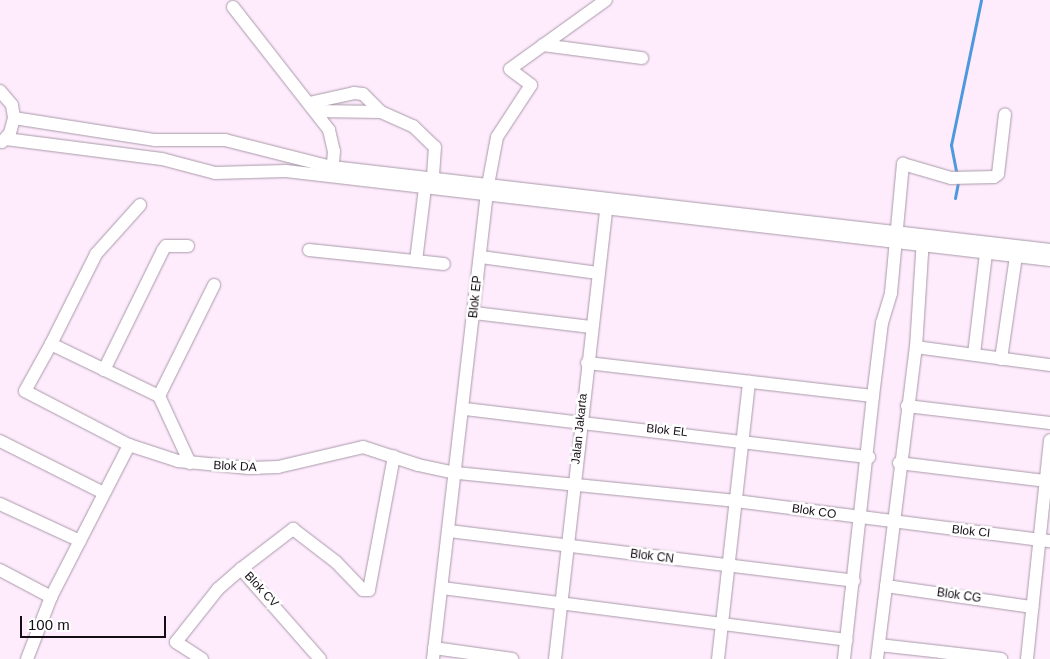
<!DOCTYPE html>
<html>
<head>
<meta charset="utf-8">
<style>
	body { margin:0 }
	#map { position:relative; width:1050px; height:659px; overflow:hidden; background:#feecfd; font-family:Arial,sans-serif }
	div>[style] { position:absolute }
	.stream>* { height:3px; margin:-1.5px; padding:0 1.5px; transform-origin:1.5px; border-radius:1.5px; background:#4e99dd }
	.roads { filter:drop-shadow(0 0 1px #a999a9) drop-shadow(0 0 1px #a999a9) }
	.minor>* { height:12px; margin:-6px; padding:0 6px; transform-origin:6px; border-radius:6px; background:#fff }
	span { translate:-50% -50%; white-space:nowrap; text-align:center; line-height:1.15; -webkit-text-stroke:5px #fff; paint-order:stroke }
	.street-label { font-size:12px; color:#140e14 }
	.scale { position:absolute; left:20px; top:616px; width:146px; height:22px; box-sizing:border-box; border:2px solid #140e14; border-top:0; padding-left:6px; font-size:15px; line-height:18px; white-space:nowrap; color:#140e14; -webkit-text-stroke:4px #fff; paint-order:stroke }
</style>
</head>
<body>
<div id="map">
	<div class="stream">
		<i style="left:957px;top:176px;width:32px;rotate:-101deg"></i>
		<i style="left:951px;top:145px;width:148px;rotate:-78.3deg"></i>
		<i style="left:955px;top:198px;width:16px;rotate:-79deg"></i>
	</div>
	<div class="roads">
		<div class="minor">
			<i style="left:233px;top:7px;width:156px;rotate:52deg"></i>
			<i style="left:329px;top:130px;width:22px;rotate:77deg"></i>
			<i style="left:334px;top:151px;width:22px;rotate:95deg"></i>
			<i style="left:543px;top:45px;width:100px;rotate:7.5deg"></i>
			<i style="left:0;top:91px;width:18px;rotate:49deg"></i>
			<i style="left:12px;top:105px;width:13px;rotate:81deg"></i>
			<i style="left:14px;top:118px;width:16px;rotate:105deg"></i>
			<i style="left:10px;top:133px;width:12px;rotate:132deg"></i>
			<i style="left:309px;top:103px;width:46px;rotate:-12.5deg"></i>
			<i style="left:354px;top:93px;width:9px;rotate:6deg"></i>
			<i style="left:363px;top:94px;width:25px;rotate:45deg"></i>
			<i style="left:316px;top:111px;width:65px;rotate:0.9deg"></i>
			<i style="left:381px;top:112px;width:35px;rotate:24deg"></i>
			<i style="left:413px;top:126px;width:30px;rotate:44deg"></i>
			<i style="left:435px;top:147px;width:31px;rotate:94deg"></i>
			<i style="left:14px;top:118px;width:143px;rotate:8.9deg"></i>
			<i style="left:155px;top:140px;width:70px"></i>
			<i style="left:225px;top:140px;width:110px;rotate:14.2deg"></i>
			<i style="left:332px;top:167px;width:723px;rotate:6.59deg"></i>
			<i style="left:6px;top:139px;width:157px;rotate:7.3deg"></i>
			<i style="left:162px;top:159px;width:55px;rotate:14.8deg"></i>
			<i style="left:215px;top:173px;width:71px;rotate:-1.6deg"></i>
			<i style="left:286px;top:171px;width:769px;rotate:6.64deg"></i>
			<i style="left:309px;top:250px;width:108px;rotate:5.9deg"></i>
			<i style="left:416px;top:261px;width:82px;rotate:-83deg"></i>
			<i style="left:481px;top:257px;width:118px;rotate:7.8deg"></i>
			<i style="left:416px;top:261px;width:28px;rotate:6deg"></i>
			<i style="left:474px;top:313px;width:118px;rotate:6.8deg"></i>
			<i style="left:51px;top:344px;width:101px;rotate:-63.4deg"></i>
			<i style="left:96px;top:254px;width:66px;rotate:-48.1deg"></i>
			<i style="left:916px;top:347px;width:135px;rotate:7.7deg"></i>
			<i style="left:974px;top:354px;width:102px;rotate:-83.2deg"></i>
			<i style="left:1001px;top:359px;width:104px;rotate:-81.7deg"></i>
			<i style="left:587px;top:363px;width:288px;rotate:6.6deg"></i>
			<i style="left:873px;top:396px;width:265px;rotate:96.3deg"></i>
			<i style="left:104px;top:370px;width:134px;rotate:-63.8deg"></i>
			<i style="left:163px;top:250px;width:5px;rotate:-53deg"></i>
			<i style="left:166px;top:246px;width:22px"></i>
			<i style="left:159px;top:396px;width:124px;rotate:-63.6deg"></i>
			<i style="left:873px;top:396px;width:74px;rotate:-83deg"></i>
			<i style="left:882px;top:323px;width:31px;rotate:-73deg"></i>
			<i style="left:891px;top:293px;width:130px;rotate:-84.7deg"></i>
			<i style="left:903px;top:164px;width:50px;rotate:16.3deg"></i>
			<i style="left:951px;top:178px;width:43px;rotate:-1.3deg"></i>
			<i style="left:994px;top:177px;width:5px;rotate:-37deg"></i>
			<i style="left:998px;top:174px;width:60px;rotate:-83.3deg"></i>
			<i style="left:907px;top:406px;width:144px;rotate:6.8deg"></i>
			<i style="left:465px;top:409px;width:407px;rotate:6.8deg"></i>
			<i style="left:0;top:441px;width:114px;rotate:26.6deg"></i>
			<i style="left:129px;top:445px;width:117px;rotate:-152.6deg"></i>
			<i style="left:25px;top:391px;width:54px;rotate:-61deg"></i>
			<i style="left:51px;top:344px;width:120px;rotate:25.7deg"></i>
			<i style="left:159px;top:396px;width:74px;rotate:65.2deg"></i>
			<i style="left:899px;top:463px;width:147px;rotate:7deg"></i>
			<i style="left:0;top:504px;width:88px;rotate:24.8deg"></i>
			<i style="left:449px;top:531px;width:408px;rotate:7deg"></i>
			<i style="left:0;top:570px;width:58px;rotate:27.9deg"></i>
			<i style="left:886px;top:586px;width:148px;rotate:8.2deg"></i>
			<i style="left:442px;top:588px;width:408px;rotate:7.3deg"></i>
			<i style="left:879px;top:645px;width:123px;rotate:6.5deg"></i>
			<i style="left:434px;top:648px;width:79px;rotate:8deg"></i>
			<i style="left:27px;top:659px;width:66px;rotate:-68.8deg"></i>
			<i style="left:51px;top:597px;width:171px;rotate:-62.8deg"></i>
			<i style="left:129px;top:445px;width:52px;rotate:18.1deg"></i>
			<i style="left:178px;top:461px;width:71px;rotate:5.6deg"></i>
			<i style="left:249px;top:468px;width:29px;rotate:-2deg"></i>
			<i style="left:278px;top:467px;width:87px;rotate:-13.2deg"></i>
			<i style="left:363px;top:447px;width:58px;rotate:18.1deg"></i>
			<i style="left:418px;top:465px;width:40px;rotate:12deg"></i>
			<i style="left:457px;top:473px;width:280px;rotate:5.7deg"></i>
			<i style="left:736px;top:501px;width:317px;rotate:7.3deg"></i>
			<i style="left:202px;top:659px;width:31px;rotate:-147deg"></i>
			<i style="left:176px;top:642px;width:68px;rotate:-51.6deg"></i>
			<i style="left:218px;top:589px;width:30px;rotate:-41deg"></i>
			<i style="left:320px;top:659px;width:120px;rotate:-131.3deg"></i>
			<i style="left:241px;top:569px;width:66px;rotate:-37.6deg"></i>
			<i style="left:293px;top:529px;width:54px;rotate:37.5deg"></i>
			<i style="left:336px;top:562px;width:39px;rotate:46deg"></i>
			<i style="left:363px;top:590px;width:6px"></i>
			<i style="left:369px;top:590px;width:136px;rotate:-79.4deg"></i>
			<i style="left:433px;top:659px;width:477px;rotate:-83.4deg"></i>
			<i style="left:488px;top:185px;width:49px;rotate:-79.4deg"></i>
			<i style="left:497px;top:137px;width:62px;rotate:-56.8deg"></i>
			<i style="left:531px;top:85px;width:26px;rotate:-143deg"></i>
			<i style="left:510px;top:69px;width:118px;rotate:-35.7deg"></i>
			<i style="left:555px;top:659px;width:461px;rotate:-83.5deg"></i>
			<i style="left:718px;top:659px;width:279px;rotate:-83.6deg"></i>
			<i style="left:877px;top:659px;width:314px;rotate:-82.9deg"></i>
			<i style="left:916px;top:347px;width:109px;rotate:-86.3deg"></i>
			<i style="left:1027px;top:659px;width:220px;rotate:-84deg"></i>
		</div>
	</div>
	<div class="street-label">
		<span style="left:476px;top:297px;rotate:-84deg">Blok EP</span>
		<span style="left:580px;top:429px;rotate:-84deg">Jalan Jakarta</span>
		<span style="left:667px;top:431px;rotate:6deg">Blok EL</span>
		<span style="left:235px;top:467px;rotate:3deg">Blok DA</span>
		<span style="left:814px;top:512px;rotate:8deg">Blok CO</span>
		<span style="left:971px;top:532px;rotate:6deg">Blok CI</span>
		<span style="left:652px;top:557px;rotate:7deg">Blok CN</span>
		<span style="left:261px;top:590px;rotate:47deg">Blok CV</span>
		<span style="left:959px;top:596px;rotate:8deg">Blok CG</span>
	</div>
	<div class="scale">100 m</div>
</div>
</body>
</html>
